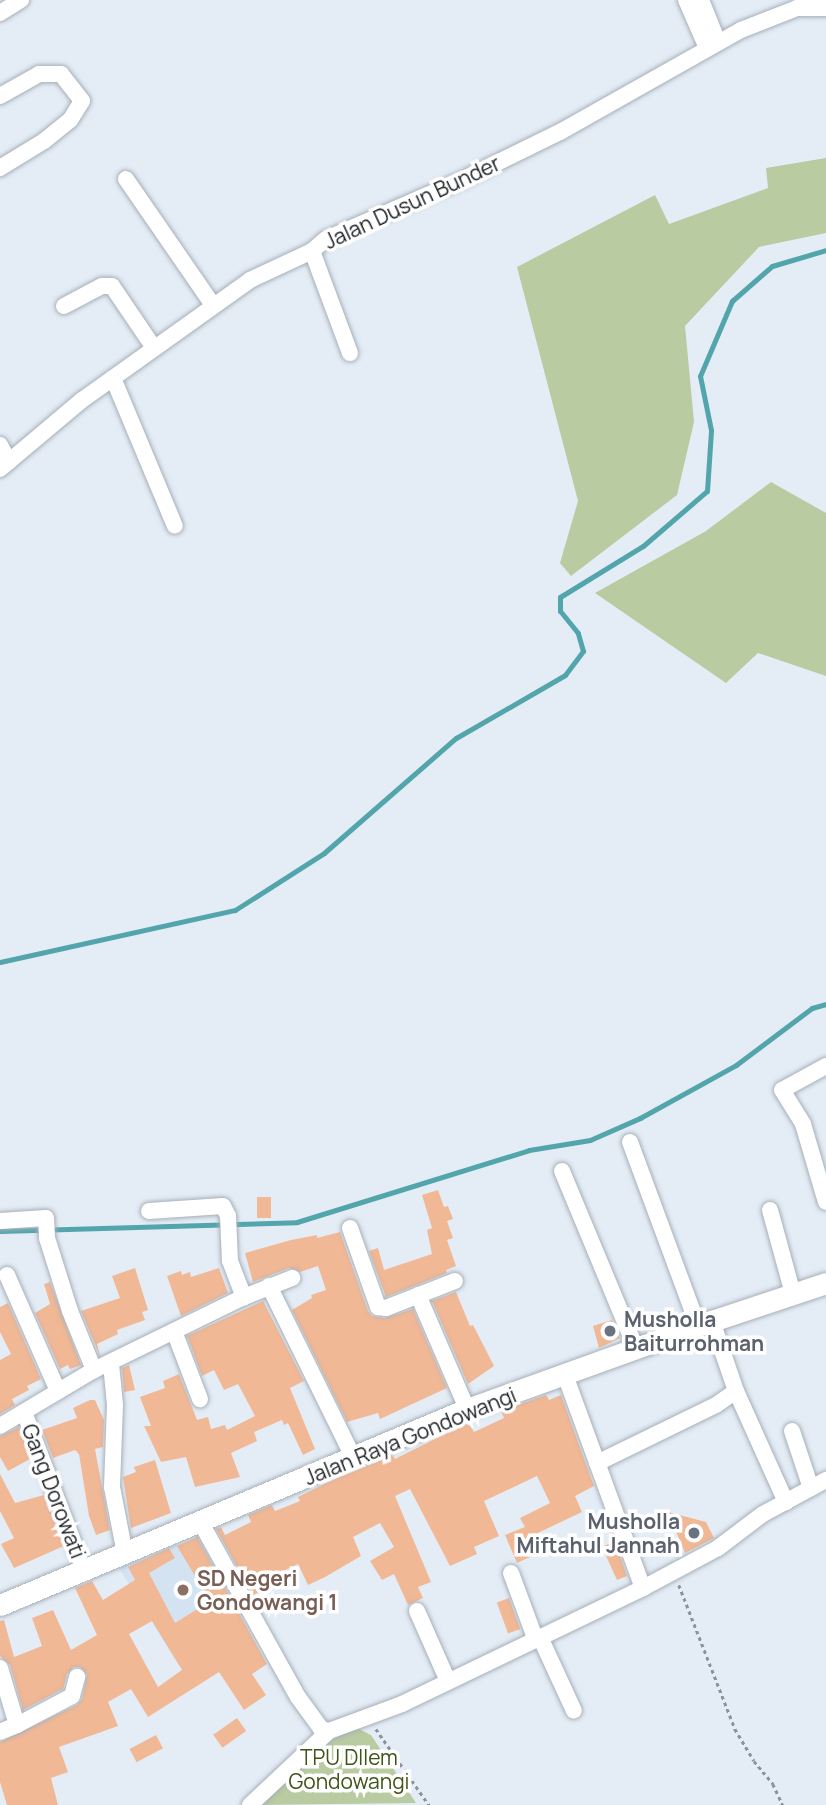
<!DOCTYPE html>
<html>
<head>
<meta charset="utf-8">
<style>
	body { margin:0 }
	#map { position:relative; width:826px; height:1805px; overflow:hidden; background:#e4edf6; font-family:Manrope,sans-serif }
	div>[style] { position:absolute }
	.built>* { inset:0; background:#d4e3f2 }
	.green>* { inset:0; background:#b9cba0 }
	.stream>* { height:5px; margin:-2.5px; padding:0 2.5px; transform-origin:2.5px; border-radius:2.5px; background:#53a5ac }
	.building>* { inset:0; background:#f1b896; transform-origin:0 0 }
	.path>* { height:2.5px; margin-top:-1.25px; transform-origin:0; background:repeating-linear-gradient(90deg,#8c9299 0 3.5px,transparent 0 7px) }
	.roads { filter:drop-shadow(0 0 2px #a7afb8) drop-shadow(0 0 2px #a7afb8) }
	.minor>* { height:16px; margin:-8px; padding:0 8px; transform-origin:8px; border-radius:8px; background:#fff }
	.tertiary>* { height:21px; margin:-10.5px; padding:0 10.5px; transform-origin:10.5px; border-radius:10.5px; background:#fff }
	.dots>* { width:19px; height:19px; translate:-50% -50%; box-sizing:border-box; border:4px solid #fff; border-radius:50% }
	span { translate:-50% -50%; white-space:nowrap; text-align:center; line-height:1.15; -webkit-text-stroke:7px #fff; paint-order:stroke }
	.street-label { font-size:21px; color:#1b1f22 }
	.worship-label { font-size:21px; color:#5b616d; font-weight:700 }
	.left { translate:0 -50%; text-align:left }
	.right { translate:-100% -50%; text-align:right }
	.education-label { font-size:21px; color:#785e54; font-weight:700 }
	.park-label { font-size:21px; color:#405418 }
</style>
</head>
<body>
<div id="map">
	<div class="built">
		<i style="clip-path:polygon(201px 1536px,247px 1613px,174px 1658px,119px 1568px)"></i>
	</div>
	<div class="green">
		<i style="clip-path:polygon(826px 158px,826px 233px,759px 247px,685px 326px,694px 422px,677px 495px,571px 576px,560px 563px,578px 501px,517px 267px,655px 195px,669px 224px,768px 188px,766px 168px)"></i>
		<i style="clip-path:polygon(771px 482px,826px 513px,826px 676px,758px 653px,726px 683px,595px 593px,706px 531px)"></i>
		<i style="clip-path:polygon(359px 1729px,371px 1735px,416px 1803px,256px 1805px,337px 1731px)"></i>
	</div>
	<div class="stream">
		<i style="left:0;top:962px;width:241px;rotate:-12.5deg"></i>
		<i style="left:235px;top:910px;width:106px;rotate:-32.6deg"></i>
		<i style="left:324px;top:853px;width:175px;rotate:-41.1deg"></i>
		<i style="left:456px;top:738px;width:126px;rotate:-30deg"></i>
		<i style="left:565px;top:675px;width:30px;rotate:-53deg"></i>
		<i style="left:583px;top:651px;width:19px;rotate:-106deg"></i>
		<i style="left:578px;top:633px;width:28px;rotate:-129deg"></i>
		<i style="left:560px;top:611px;width:14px;rotate:-90deg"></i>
		<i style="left:560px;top:597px;width:97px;rotate:-31.6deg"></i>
		<i style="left:643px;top:546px;width:84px;rotate:-40.7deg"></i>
		<i style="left:707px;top:491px;width:61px;rotate:-86.2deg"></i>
		<i style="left:711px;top:430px;width:55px;rotate:-101.5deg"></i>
		<i style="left:700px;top:376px;width:82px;rotate:-66.9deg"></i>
		<i style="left:732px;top:301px;width:53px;rotate:-41.2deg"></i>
		<i style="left:772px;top:266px;width:56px;rotate:-16.5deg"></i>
		<i style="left:0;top:1231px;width:297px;rotate:-1.7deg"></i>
		<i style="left:297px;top:1222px;width:243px;rotate:-17.2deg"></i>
		<i style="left:529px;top:1150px;width:62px;rotate:-9.3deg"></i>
		<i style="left:590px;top:1140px;width:55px;rotate:-23.7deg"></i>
		<i style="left:640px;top:1118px;width:110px;rotate:-28.9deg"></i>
		<i style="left:736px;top:1065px;width:95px;rotate:-36.9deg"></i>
		<i style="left:812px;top:1008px;width:15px;rotate:-16deg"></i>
	</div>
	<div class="building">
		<i style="clip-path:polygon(438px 1190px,444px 1207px,448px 1206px,453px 1219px,447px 1221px,453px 1238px,447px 1240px,456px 1266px,446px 1270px,447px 1273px,386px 1297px,369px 1251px,378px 1248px,384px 1270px,432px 1254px,427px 1230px,432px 1228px,422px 1195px)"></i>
		<i style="left:257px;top:1197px;width:14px;height:21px"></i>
		<i style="clip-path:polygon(340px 1232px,368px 1311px,372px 1316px,385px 1318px,413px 1309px,447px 1388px,380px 1419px,378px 1413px,347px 1422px,292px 1310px,312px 1298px,311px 1295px,326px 1290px,318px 1266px,300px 1272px,289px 1268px,253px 1282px,245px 1253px,291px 1240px,317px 1235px,317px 1238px)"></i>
		<i style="clip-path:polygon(135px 1268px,148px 1310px,142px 1312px,145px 1320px,117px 1330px,118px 1334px,97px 1344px,100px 1356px,81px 1311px,120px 1298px,112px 1276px)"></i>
		<i style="clip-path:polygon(219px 1268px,228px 1293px,181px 1316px,167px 1276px,181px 1271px,182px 1275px,190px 1272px,191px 1277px)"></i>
		<i style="clip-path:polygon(50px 1282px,81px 1365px,70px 1369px,68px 1365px,60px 1369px,35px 1313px,50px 1304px,44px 1284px)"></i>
		<i style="clip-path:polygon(456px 1292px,470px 1326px,473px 1325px,494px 1366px,468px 1384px,432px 1301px)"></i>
		<i style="clip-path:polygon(263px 1301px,304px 1381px,290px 1388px,315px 1449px,303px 1455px,288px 1423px,284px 1425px,282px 1420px,254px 1432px,257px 1441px,231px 1453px,240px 1477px,195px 1487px,186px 1457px,161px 1462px,144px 1426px,151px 1426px,140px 1397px,165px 1388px,163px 1381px,179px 1374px,197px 1420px,208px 1417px,211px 1429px,225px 1425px,227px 1430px,255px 1416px,238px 1384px,224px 1390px,214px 1370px,202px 1376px,187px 1336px)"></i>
		<i style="clip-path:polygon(8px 1303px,41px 1379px,27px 1386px,29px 1390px,12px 1399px,15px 1405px,0 1414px,0 1360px,11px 1354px,0 1332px,0 1307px)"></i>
		<i style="clip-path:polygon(612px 1320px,620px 1338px,599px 1348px,593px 1326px)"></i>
		<i style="clip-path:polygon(129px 1365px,135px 1390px,124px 1392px,122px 1368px)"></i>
		<i style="clip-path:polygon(546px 1395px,549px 1400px,561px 1395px,594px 1486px,575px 1496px,582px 1512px,523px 1540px,530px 1557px,517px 1563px,505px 1535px,525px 1527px,520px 1518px,550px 1503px,537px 1476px,484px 1501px,499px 1536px,474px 1547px,477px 1554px,450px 1566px,410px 1489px,395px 1496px,431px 1582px,418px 1587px,423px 1598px,408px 1605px,394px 1574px,382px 1580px,370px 1561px,394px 1547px,380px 1523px,353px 1537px,361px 1556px,325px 1577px,308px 1585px,298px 1564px,273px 1576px,277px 1583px,253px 1595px,216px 1529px,221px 1527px,225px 1535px,251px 1522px,248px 1515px,272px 1505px,275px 1511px,300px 1501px,298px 1497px,345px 1474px,392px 1455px,395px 1459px,469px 1422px,474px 1432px,504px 1418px,501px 1411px)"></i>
		<i style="clip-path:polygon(90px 1400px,95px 1400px,104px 1420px,103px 1447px,95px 1449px,110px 1530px,96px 1535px,89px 1516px,79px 1454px,75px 1450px,53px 1458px,42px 1430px,77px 1418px,73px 1408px)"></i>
		<i style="clip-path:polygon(19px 1427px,30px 1459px,8px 1471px,0 1457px,0 1436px)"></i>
		<i style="clip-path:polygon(155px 1460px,171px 1513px,131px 1528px,123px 1477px,136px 1472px,134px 1467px)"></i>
		<i style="clip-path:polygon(0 1474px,15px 1503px,44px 1495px,64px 1546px,14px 1568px,1px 1544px,14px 1538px,0 1511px)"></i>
		<i style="clip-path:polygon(668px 1512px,706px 1522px,714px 1538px,685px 1553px)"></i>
		<i style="clip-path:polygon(evenodd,197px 1537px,267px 1664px,252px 1674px,266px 1695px,244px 1710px,219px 1672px,148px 1717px,131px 1689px,108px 1702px,118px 1726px,59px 1747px,68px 1772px,51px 1778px,58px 1805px,7px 1805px,0 1782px,0 1742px,77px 1705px,82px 1699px,87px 1675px,80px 1667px,74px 1667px,67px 1674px,63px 1689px,23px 1710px,10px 1665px,0 1656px,0 1621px,4px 1620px,14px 1657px,42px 1646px,32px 1618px,53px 1610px,71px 1650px,97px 1635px,75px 1588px,92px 1581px,103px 1600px,135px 1580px,128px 1567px,169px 1548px,175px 1558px,149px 1573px,175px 1623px,210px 1601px,177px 1546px,197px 1537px,152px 1621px,182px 1670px,158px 1687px,129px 1634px,152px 1621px)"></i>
		<i style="clip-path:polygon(615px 1541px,627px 1576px,617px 1580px,602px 1547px)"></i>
		<i style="left:509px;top:1598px;width:33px;height:13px;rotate:70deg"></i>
		<i style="left:237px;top:1718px;width:16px;height:29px;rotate:55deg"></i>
		<i style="left:156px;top:1735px;width:15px;height:30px;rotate:62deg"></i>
	</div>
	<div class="path">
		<i style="left:679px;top:1585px;width:155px;rotate:68.7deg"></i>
		<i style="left:735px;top:1729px;width:37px;rotate:59deg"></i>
		<i style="left:754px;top:1761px;width:30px;rotate:50deg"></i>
		<i style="left:773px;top:1784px;width:23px;rotate:65deg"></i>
		<i style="left:376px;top:1729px;width:93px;rotate:55.1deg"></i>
	</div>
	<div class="roads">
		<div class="minor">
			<i style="left:686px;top:0;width:52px;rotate:66.4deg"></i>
			<i style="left:701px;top:0;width:45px;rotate:68deg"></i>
			<i style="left:0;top:13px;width:25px;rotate:-32deg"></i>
			<i style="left:0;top:96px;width:45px;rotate:-29.4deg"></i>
			<i style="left:39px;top:74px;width:22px"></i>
			<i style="left:61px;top:74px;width:34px;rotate:52deg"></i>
			<i style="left:82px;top:101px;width:22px;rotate:122deg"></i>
			<i style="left:70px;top:120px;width:33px;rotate:141deg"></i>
			<i style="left:44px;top:141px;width:52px;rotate:148.5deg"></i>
			<i style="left:126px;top:179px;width:153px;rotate:55.4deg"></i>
			<i style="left:312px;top:251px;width:109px;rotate:69.6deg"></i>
			<i style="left:64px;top:306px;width:43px;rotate:-27.8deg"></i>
			<i style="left:102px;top:286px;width:10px"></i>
			<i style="left:112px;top:286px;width:75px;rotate:55.9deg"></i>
			<i style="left:113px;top:378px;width:160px;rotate:67.3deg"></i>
			<i style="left:0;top:445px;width:19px;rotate:62deg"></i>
			<i style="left:0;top:469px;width:107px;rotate:-40.1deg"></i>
			<i style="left:82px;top:400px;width:206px;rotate:-35.5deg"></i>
			<i style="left:250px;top:280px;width:68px;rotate:-25.1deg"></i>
			<i style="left:312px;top:251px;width:18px;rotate:-41deg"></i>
			<i style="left:326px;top:239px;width:153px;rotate:-23.5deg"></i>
			<i style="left:466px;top:178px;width:105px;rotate:-26.1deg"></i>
			<i style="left:560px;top:132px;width:208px;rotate:-29.4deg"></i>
			<i style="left:741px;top:30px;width:60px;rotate:-21.4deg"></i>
			<i style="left:797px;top:8px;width:29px"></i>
			<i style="left:826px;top:1066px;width:50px;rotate:151.4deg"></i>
			<i style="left:782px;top:1090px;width:40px;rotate:58deg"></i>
			<i style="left:803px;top:1124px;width:81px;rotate:73.6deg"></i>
			<i style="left:630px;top:1142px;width:196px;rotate:69.7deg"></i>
			<i style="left:562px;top:1171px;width:193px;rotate:67.4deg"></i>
			<i style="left:770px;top:1210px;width:87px;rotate:74.7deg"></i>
			<i style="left:149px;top:1211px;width:74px;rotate:-3.9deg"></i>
			<i style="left:223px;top:1206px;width:11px;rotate:63deg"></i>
			<i style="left:228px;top:1216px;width:45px;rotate:87.5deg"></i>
			<i style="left:230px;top:1261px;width:39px;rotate:69deg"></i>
			<i style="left:0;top:1221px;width:46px;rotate:-3.7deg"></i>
			<i style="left:46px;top:1218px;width:20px;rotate:87deg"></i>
			<i style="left:47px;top:1238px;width:77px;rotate:72.5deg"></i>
			<i style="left:70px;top:1311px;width:64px;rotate:67.9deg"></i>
			<i style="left:350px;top:1228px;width:84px;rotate:70.5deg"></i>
			<i style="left:378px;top:1307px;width:8px;rotate:7deg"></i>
			<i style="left:386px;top:1308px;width:74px;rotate:-21.4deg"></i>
			<i style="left:7px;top:1275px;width:127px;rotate:66.3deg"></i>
			<i style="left:269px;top:1286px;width:193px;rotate:63.8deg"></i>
			<i style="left:418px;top:1295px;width:124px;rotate:66.7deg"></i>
			<i style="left:174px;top:1331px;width:73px;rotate:69.1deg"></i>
			<i style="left:111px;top:1364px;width:41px;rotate:84.4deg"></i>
			<i style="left:115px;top:1405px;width:82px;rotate:92.1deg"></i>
			<i style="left:112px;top:1487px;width:68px;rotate:79deg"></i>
			<i style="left:565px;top:1375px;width:227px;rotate:69.9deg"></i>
			<i style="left:736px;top:1391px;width:122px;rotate:65.8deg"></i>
			<i style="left:24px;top:1412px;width:170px;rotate:69.3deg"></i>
			<i style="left:0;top:1426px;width:109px;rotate:-30.8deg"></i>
			<i style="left:94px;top:1370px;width:167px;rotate:-26deg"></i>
			<i style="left:244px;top:1297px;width:52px;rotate:-21.6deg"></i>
			<i style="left:792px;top:1431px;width:60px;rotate:71.6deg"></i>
			<i style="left:597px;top:1463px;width:132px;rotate:-26deg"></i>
			<i style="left:716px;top:1405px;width:24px;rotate:-35deg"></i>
			<i style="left:736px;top:1391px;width:74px;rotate:-108.9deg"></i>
			<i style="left:201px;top:1523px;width:199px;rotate:60.9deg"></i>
			<i style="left:298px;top:1697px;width:39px;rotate:54deg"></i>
			<i style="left:321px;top:1729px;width:8px;rotate:14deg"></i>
			<i style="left:329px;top:1731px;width:78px;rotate:-20.3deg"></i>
			<i style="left:402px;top:1704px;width:267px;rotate:-25.7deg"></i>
			<i style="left:643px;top:1588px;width:85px;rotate:-28.1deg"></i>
			<i style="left:718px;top:1548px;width:56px;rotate:-37.1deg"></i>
			<i style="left:763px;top:1514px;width:72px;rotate:-28.4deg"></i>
			<i style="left:511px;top:1573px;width:69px;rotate:69.7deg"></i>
			<i style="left:417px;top:1611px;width:77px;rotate:66.1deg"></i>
			<i style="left:540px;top:1637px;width:81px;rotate:65.3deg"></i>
			<i style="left:0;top:1668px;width:59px;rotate:73.4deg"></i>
			<i style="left:17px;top:1725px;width:18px;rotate:158deg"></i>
			<i style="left:17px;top:1725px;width:62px;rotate:-27.8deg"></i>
			<i style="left:72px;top:1696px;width:20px;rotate:-75deg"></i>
			<i style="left:250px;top:1805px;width:108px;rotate:-43.1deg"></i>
		</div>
		<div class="tertiary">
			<i style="left:0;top:1605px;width:506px;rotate:-22.77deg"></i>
			<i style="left:467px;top:1409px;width:260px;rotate:-19.8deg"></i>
			<i style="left:712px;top:1321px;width:120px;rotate:-18.4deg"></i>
		</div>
	</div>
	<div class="dots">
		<i style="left:610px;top:1331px;background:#6b7280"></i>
		<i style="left:694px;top:1533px;background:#6b7280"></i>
		<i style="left:183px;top:1590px;background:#8d6e63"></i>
	</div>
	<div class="street-label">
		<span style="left:412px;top:202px;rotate:-25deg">Jalan Dusun Bunder</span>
		<span style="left:410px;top:1436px;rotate:-22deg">Jalan Raya Gondowangi</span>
		<span style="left:54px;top:1491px;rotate:69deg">Gang Dorowati</span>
	</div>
	<div class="worship-label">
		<span class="left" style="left:624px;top:1331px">Musholla<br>Baiturrohman</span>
		<span class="right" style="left:680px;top:1533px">Musholla<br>Miftahul Jannah</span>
	</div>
	<div class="education-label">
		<span class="left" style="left:197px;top:1590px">SD Negeri<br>Gondowangi 1</span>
	</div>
	<div class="park-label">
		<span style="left:349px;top:1769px">TPU DIlem<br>Gondowangi</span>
	</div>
</div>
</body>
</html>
